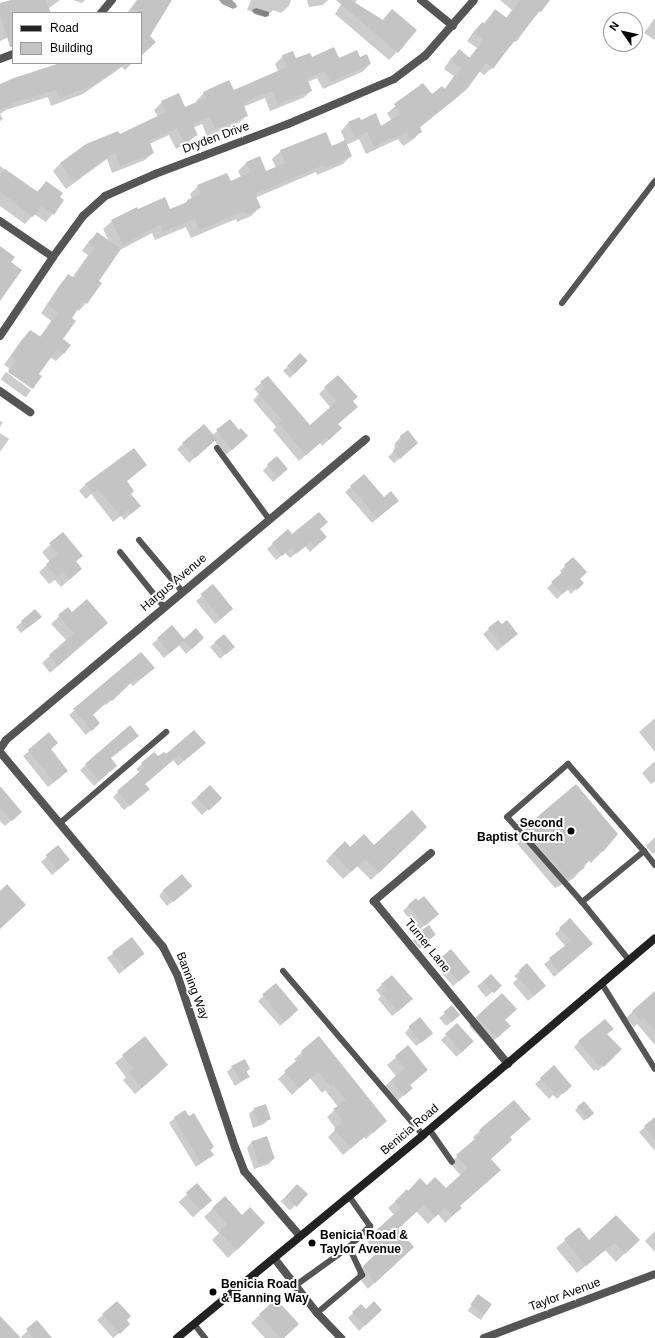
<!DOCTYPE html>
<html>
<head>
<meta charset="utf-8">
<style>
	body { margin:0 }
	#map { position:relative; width:655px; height:1338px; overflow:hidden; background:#fff; font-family:Arial,sans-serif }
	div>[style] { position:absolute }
	.water>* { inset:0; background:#a3a3a3 }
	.shadow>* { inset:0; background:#0003; transform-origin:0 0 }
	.building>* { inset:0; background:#c4c4c4; transform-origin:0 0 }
	.service>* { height:6px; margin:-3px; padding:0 3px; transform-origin:3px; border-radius:3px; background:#555 }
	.minor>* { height:8px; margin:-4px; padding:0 4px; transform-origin:4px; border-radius:4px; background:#555 }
	.secondary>* { height:8px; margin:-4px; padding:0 4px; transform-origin:4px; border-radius:4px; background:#222 }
	.dots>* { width:11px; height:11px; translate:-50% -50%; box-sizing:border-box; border:2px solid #fff; border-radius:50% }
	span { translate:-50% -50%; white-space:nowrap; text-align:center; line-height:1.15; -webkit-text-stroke:4px #fff; paint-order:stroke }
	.street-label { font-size:12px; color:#000 }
	.poi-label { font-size:12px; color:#000; font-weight:700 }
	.right { translate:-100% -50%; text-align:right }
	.left { translate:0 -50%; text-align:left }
	.legend { position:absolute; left:12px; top:12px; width:130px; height:52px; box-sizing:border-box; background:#fff; border:1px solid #999; margin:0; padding:5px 7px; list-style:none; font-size:12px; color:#000 }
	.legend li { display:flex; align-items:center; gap:8px; height:20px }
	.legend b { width:20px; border:1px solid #999 }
	.north { position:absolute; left:603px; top:12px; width:40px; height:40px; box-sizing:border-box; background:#fff; border:1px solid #999; border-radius:50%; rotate:304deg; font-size:11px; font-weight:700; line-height:16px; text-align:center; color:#000 }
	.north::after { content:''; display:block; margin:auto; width:14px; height:18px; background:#000; clip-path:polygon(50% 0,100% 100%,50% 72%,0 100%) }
</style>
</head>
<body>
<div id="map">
	<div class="water">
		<i style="clip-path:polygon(219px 0,232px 0,236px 4px,237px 7px,233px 9px,222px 4px)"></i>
		<i style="clip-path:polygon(256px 8px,269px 12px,269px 16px,265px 17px,254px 14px,252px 10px)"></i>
	</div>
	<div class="shadow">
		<i style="clip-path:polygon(16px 0,60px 0,48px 9px,50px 13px,13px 13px,13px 35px,0 41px,0 5px)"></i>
		<i style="clip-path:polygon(73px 0,85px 0,82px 3px)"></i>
		<i style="clip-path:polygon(137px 0,171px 0,149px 36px,141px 55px,141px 13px,127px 13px)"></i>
		<i style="clip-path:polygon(251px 0,291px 0,289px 6px,281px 13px,273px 10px,266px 17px,247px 10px)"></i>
		<i style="clip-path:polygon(307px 0,328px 0,323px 5px,309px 7px)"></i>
		<i style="clip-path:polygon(344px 0,357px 0,355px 3px,382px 21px,392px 10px,397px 52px,389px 60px,335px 14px)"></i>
		<i style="clip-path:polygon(500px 0,543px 0,540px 11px,492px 68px,484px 75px,479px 71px,459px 96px,419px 128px,421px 131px,414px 139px,403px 146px,398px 139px,366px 154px,359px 139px,346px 145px,351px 156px,343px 164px,317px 175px,316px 172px,255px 198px,259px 208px,251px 216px,237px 222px,236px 219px,191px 238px,186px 227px,155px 240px,152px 233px,120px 250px,98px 281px,86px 303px,79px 311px,76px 309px,70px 318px,62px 339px,64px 353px,56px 361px,50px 357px,38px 374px,41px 376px,32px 389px,8px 370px,9px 368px,4px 365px,22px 339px,30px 331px,39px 338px,51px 321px,41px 313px,61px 283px,69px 275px,72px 278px,88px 255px,82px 251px,89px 241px,97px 234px,110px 243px,103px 229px,112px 221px,136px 208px,137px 210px,169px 210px,184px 204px,192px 199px,190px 194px,198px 186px,230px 182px,241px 177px,238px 171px,246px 163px,259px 157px,265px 172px,276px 168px,272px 159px,281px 151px,331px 147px,345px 141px,341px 131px,348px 123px,359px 118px,361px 121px,381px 127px,392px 121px,387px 113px,423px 84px,432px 96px,444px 90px,454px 76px,444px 69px,451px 58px,459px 51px,469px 58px,477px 48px,467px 41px,474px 31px,482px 23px,483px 24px,495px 11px,506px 18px,512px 10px)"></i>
		<i style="clip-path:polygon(655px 18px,655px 40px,644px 33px)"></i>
		<i style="clip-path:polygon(283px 56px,295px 60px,360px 59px,370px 64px,362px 72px,323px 89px,317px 78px,308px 82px,311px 91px,303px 98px,270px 111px,265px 98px,243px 107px,247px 115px,239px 123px,207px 136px,202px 124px,193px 128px,196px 135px,188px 143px,176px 149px,169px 135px,149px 144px,153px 153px,145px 160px,112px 173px,107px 159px,66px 189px,53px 171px,61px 163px,158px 117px,154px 110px,162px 102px,184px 108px,197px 103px,196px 101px,204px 93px,233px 91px,278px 71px,275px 64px)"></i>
		<i style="clip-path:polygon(61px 63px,132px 63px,125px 70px,122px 67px,83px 94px,51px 106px,48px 97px,6px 110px,0 114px,3px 119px,0 121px,0 85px)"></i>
		<i style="clip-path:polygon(0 166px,37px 192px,46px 182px,63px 200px,46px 222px,34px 214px,25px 224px,0 206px)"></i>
		<i style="left:300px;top:354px;width:10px;height:24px;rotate:45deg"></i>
		<i style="left:6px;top:372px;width:31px;height:9px;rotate:36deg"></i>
		<i style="clip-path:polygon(268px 377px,310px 426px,331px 408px,319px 394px,325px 388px,352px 401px,337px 425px,334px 435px,322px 446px,320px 443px,299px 461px,273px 430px,276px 427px,253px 400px,259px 394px,254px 389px)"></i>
		<i style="clip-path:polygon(230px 420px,239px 431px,247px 436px,226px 455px,214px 440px,189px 463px,177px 449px,204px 425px,213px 435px)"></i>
		<i style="clip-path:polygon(0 421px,3px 422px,0 427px)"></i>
		<i style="clip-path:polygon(0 433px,9px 439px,0 452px)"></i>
		<i style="clip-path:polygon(401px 437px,412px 448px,394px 463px,388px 457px,394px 451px,395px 443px)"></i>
		<i style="clip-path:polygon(146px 465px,126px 482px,133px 512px,124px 520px,121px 516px,113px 522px,91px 494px,86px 499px,79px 491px,86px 484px)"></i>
		<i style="clip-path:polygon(268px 465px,282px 474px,273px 482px,263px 471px)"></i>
		<i style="clip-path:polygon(364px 475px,384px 499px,392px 506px,372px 523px,345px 492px)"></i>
		<i style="clip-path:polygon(319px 529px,326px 537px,310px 552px,305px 546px,290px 558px,285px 553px,276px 560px,267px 549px,288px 531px,292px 536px)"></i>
		<i style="clip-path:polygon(63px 534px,81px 556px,75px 562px,81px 569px,61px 587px,55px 580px,49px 584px,39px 572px,50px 562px,42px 552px)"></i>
		<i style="clip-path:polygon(573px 558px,579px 579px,577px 588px,571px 594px,567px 589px,557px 599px,547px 588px,562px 574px,560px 571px)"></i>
		<i style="clip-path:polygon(213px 586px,227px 614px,215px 624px,196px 601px)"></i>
		<i style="clip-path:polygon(68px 608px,72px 614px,99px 630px,50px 673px,42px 663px,67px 641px,51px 624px)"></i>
		<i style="clip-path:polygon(35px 611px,35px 622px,21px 633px,16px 627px)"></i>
		<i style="clip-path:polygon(172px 627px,184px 640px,198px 643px,186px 654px,179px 645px,164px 658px,152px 644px)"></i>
		<i style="clip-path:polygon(489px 629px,511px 639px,497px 651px,483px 634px)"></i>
		<i style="clip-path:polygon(224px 635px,228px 652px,220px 659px,210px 647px)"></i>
		<i style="clip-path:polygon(141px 653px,148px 673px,133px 686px,130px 683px,106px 705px,105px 704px,92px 715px,99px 723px,86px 735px,69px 715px)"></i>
		<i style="clip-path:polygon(655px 718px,655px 752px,639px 732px)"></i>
		<i style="clip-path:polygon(199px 748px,178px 766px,173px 760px,144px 785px,143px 794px,124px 810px,113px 797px,140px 773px,136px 769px,142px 764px,166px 755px)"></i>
		<i style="clip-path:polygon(50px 749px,62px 776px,48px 787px,23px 756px,29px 751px)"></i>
		<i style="clip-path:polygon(110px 759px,116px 766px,94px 786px,80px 770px,86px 765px)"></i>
		<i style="clip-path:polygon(655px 761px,655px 781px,651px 784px,642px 773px)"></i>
		<i style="clip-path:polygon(210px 786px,215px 803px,202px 815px,191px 803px)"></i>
		<i style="clip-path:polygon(0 788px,14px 818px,5px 826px,0 821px)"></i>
		<i style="clip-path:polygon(525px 829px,617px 834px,602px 852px,591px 863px,589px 861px,573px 879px,555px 888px,514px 840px)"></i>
		<i style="clip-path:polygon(418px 835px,371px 880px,357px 866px,343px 879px,326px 861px,333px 853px,350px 849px,374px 846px)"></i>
		<i style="clip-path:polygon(655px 837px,655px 852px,653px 854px,646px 846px)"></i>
		<i style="clip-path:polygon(58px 847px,64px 865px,52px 875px,41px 862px)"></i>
		<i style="clip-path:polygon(164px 890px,185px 891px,167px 906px,159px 896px)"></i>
		<i style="clip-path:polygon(409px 905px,432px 919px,419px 930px,403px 911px)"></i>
		<i style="clip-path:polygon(560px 929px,592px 944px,554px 977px,544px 964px,566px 947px,555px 934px)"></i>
		<i style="clip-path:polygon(418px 935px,430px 940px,420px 949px,413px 941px)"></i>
		<i style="clip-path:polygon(132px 938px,138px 959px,119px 974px,107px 958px)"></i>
		<i style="clip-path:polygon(440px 959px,463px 977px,453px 986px,435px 965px)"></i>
		<i style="clip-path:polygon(520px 971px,539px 991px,528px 1001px,513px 983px,517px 979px,514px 976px)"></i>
		<i style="left:491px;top:975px;width:14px;height:18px;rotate:51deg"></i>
		<i style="clip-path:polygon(392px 976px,406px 1005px,392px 1016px,378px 999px,381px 996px,376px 990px)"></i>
		<i style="clip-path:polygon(276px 985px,293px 1015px,280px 1026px,258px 1001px)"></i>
		<i style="clip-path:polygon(655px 991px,655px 1045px,637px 1024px,634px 1027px,626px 1018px)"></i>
		<i style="clip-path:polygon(445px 1013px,454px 1020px,446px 1026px,439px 1018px)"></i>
		<i style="clip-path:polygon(477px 1017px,504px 1020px,501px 1034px,488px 1046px,469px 1026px)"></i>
		<i style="left:457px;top:1025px;width:23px;height:22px;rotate:47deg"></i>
		<i style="clip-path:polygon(410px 1027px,427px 1038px,416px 1046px,405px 1033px)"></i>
		<i style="clip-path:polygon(612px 1029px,606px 1035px,620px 1049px,598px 1071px,596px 1069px,594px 1071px,574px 1047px,579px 1042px)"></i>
		<i style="clip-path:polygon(145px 1038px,160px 1072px,135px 1094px,123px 1080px,126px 1077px,115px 1063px)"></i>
		<i style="clip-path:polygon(319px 1038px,378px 1128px,366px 1139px,364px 1137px,343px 1155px,328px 1137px,336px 1129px,327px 1117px,338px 1107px,325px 1090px,322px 1093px,310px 1078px,292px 1095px,278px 1079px,297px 1062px,294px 1059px)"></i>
		<i style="clip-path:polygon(408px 1047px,427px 1070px,409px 1086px,412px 1088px,395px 1103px,383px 1088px,396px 1076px,387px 1065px)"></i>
		<i style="clip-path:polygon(232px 1067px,249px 1069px,246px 1072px,249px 1077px,235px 1086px,227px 1072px)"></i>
		<i style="clip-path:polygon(554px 1067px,565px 1091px,557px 1099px,553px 1095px,549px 1099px,535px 1084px)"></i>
		<i style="clip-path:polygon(584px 1102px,591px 1115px,584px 1121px,575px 1110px)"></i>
		<i style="clip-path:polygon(265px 1105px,270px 1118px,264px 1124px,253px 1128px,249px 1114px,254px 1109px)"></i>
		<i style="clip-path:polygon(175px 1118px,213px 1147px,210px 1151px,213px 1155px,196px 1167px,169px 1123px)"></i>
		<i style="clip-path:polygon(655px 1118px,655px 1151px,639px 1132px)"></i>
		<i style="clip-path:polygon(480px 1131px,509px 1138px,490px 1159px,459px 1206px,461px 1208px,445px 1223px,438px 1214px,428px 1224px,416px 1211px,397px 1229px,406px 1254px,368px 1289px,356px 1274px,378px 1253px,367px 1241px,394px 1215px,388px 1208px,407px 1191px,427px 1186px,446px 1189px,461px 1176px,450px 1163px,475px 1140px,473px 1137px)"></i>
		<i style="clip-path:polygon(252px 1142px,274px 1158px,269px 1164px,254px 1169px,247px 1148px)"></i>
		<i style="left:197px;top:1185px;width:21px;height:25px;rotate:47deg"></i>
		<i style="left:297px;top:1185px;width:13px;height:23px;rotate:45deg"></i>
		<i style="clip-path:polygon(225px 1197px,256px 1231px,228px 1258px,212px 1240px,219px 1233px,204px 1217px)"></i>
		<i style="clip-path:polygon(579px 1229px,589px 1242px,638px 1240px,616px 1262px,605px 1250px,577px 1273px,556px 1248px)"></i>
		<i style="clip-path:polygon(655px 1231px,655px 1252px,645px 1241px)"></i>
		<i style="left:478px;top:1296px;width:16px;height:18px;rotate:35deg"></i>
		<i style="clip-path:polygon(276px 1300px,283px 1338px,265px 1338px,251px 1323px)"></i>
		<i style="clip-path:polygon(117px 1303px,125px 1320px,124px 1329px,113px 1338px,97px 1320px)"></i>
		<i style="clip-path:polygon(361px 1305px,366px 1310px,381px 1310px,359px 1331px,348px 1318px)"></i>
		<i style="clip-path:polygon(37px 1322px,51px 1338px,22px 1338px,21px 1337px)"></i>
	</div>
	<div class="building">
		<i style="clip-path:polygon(11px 0,45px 0,51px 13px,13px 13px,13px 47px,10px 47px,0 13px,0 3px)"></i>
		<i style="clip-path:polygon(137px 0,172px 0,150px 36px,156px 42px,141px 56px,141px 13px,132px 8px)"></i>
		<i style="clip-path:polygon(336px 0,351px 0,383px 20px,392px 9px,417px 30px,398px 53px)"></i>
		<i style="clip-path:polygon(520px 0,550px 0,541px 12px,539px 11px,516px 42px,514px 41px,493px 69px,486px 63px,467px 89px,420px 127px,422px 132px,410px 139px,406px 132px,396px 138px,395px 137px,374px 147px,367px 132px,355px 138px,348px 122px,360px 117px,361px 120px,376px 113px,381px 126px,400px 114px,394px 104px,423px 83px,432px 94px,442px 86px,445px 89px,461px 68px,451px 61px,459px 49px,470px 58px,484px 40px,474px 33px,482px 22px,485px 24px,495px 9px,507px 18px)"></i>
		<i style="clip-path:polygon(334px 47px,339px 58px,357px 50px,360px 57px,367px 54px,371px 64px,331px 82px,325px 71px,307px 78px,312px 91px,278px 104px,273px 91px,261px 95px,243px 103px,248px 116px,215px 129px,210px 117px,193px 125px,198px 135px,184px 142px,177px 128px,149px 141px,154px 153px,140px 159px,140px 158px,120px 166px,115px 152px,74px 181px,60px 163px,86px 144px,118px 131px,120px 134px,166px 112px,161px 101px,179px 93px,185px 107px,206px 98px,203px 92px,229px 80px,234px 90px,287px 67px,282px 55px,293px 51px,296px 58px,310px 53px,312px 57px)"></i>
		<i style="clip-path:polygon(60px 63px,126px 63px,92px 86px,59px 98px,56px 90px,12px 103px,12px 105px,0 110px,0 84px,14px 78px)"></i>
		<i style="clip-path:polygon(326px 132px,332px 146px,345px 140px,352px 156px,325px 168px,324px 165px,255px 194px,261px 208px,245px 214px,244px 211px,199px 230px,195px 219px,163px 232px,160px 225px,123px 245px,111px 220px,137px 207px,138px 209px,165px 197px,170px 209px,187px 202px,187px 200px,201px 194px,197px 185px,227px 173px,231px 181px,250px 172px,246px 162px,260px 156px,266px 171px,285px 163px,280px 150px)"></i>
		<i style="clip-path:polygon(5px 169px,38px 192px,46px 181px,63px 193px,60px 197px,64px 200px,54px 215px,41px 206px,33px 217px,0 192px,0 176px)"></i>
		<i style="clip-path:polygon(97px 232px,121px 249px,99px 281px,102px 283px,87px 304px,83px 301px,72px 318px,76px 321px,63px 339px,71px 345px,64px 354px,57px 349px,39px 374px,42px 376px,33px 389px,8px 372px,16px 360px,11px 357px,30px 330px,41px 337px,58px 313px,48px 305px,68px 274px,74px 278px,95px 247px,89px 243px)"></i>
		<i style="clip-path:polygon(0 246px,15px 257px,11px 262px,22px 270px,0 301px)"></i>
		<i style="left:300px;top:353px;width:11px;height:18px;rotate:45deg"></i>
		<i style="clip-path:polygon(338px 375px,358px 397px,353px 401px,358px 407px,338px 424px,342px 428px,329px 440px,326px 438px,306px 455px,278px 423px,282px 420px,258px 393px,265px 388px,260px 382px,268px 376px,310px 425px,337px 401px,324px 387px)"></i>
		<i style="clip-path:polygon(230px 419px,239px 430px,241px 428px,248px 436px,232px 450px,216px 430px)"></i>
		<i style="left:204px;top:424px;width:20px;height:29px;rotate:49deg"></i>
		<i style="clip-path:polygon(408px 430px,418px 443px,400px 459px,393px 451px,399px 446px,397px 444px,401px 441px,400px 436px)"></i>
		<i style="clip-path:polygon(134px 448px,147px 465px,127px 481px,134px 491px,131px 494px,141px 506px,131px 514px,128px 510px,120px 516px,98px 489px,92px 493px,85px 484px)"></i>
		<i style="left:277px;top:456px;width:17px;height:13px;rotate:50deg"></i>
		<i style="clip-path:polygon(364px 474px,384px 497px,391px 491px,399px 501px,377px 518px,350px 486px)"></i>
		<i style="clip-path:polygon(319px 512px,328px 522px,320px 529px,327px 537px,315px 547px,311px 542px,296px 554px,291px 548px,282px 556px,272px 543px,288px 529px,292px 534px)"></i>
		<i style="clip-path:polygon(63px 532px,83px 556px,76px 561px,82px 569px,69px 580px,63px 572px,57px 577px,46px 564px,58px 554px,49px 543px)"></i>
		<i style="clip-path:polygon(573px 557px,587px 572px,580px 579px,584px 583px,577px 590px,572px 585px,563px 594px,551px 582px,567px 568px,564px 565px)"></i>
		<i style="left:213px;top:584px;width:32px;height:16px;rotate:51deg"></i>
		<i style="clip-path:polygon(87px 599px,108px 623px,58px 666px,49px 655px,74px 633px,58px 615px,68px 607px,72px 612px)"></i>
		<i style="clip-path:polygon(35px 609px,42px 617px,26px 629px,21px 621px)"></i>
		<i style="clip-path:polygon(498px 620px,502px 624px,507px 620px,518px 634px,503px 646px,488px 628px)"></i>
		<i style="clip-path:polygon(172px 625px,184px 639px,196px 628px,204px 638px,192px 649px,184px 641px,170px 653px,157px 638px)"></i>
		<i style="left:224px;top:634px;width:17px;height:12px;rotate:50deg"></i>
		<i style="clip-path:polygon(141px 652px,155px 668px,138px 681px,136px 678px,112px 701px,110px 699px,93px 715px,100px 723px,92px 731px,73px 709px)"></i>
		<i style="clip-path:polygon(130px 725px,139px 736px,111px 758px,117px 766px,99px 781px,85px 764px)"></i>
		<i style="clip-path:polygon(194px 730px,206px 743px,184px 761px,179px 755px,145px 784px,150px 789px,130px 806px,117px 791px,145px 767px,141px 763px,154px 752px,158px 756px,164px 752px,166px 754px)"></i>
		<i style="clip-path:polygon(49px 732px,58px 743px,51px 749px,68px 771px,54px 782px,28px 750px)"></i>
		<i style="clip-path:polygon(576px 784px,618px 834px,603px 852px,600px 850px,593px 859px,583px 864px,585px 868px,567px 878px,524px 828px)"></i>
		<i style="left:210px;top:785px;width:18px;height:18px;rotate:47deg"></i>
		<i style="clip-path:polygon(0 786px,22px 812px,12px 821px,0 807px)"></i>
		<i style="clip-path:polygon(412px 810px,427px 827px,379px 873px,365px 859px,351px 872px,333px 853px,345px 841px,350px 847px,364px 834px,374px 845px)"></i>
		<i style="left:58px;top:845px;width:19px;height:16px;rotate:51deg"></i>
		<i style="left:182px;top:874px;width:16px;height:25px;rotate:50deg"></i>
		<i style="clip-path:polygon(7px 884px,26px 905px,0 929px,0 891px)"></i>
		<i style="clip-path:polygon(424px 896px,439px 914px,425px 926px,408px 905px,416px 898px,418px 901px)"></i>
		<i style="clip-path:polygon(570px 918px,593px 944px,559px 972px,549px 958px,571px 941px,559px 928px)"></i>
		<i style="left:429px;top:925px;width:12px;height:16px;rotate:55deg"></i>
		<i style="left:132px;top:937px;width:21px;height:25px;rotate:53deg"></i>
		<i style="left:451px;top:949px;width:30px;height:15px;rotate:50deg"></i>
		<i style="clip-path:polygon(527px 963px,546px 986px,534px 996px,518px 977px,522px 974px,519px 970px)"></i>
		<i style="left:491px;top:974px;width:16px;height:11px;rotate:47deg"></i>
		<i style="clip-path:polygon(392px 975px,413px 999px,398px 1011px,382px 993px,386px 990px,381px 984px)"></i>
		<i style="left:276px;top:983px;width:35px;height:18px;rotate:50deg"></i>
		<i style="clip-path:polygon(655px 991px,655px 1031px,644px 1018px,641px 1021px,632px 1011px)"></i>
		<i style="clip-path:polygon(502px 993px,517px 1009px,505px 1020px,511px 1026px,497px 1038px,476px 1017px)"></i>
		<i style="left:452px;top:1005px;width:13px;height:11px;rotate:51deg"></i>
		<i style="left:420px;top:1017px;width:21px;height:15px;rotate:51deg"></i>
		<i style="clip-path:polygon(605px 1019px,614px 1029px,607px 1034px,622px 1049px,604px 1067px,601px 1064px,599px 1066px,578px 1041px)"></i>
		<i style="left:457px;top:1023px;width:25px;height:16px;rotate:48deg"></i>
		<i style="clip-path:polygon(145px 1036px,168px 1065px,142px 1088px,129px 1073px,133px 1069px,122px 1055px)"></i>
		<i style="clip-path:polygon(319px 1036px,387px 1121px,373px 1133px,372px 1131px,351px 1148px,334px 1129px,343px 1122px,333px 1109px,346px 1100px,333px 1084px,330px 1086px,318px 1072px,299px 1088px,284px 1071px,303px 1055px,301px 1051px)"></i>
		<i style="clip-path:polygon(408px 1045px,428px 1070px,410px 1085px,413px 1088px,404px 1096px,391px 1080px,405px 1068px,395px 1056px)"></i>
		<i style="clip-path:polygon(245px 1059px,250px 1069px,246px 1071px,250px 1077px,241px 1081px,231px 1066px)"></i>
		<i style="clip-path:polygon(554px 1065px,572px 1086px,563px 1094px,559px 1090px,555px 1094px,540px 1078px)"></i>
		<i style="clip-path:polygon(514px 1100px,531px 1119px,510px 1137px,512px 1140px,491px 1159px,501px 1170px,460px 1206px,462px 1208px,452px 1216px,445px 1208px,435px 1217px,424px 1205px,398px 1229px,414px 1247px,375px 1283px,363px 1266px,384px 1246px,373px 1233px,401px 1208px,395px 1201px,407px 1189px,408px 1191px,420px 1178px,427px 1185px,435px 1177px,446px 1188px,468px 1168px,456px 1155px,482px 1133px,479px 1130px)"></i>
		<i style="left:584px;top:1101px;width:16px;height:9px;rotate:50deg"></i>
		<i style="left:266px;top:1104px;width:16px;height:13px;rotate:72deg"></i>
		<i style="clip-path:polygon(185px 1110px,189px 1116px,194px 1113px,214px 1147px,210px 1150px,214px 1155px,201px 1163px,174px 1117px)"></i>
		<i style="clip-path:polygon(655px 1117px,655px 1139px,644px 1126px)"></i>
		<i style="left:267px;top:1136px;width:24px;height:17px;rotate:71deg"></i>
		<i style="left:197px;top:1183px;width:23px;height:15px;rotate:49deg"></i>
		<i style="left:297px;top:1184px;width:15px;height:17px;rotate:42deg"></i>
		<i style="clip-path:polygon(225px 1196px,242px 1215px,250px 1207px,265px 1223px,237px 1250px,219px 1232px,227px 1224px,212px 1208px)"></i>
		<i style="clip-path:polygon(616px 1215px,640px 1240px,625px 1254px,614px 1243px,586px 1266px,564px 1239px,579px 1227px,589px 1240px)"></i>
		<i style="left:478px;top:1294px;width:17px;height:13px;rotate:36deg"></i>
		<i style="clip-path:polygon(276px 1299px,299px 1324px,284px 1338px,280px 1338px,259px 1314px)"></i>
		<i style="clip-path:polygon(117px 1301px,131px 1316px,127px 1320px,130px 1324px,120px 1334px,102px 1314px)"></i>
		<i style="clip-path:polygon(374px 1301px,382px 1310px,365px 1326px,352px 1312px,361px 1304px,366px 1309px)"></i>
		<i style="clip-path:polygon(0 1316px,21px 1338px,0 1338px)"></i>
		<i style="clip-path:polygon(37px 1320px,52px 1338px,34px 1338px,26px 1329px)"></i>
	</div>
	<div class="service">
		<i style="left:562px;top:303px;width:153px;rotate:-52.7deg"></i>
		<i style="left:217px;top:448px;width:88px;rotate:53.8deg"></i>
		<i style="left:139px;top:540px;width:67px;rotate:49.9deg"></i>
		<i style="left:120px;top:552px;width:70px;rotate:51.3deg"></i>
		<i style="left:60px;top:823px;width:140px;rotate:-40.6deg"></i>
		<i style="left:582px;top:902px;width:113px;rotate:-131.4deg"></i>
		<i style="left:507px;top:817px;width:81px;rotate:-41deg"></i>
		<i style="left:568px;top:764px;width:116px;rotate:48.9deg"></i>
		<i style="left:629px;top:960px;width:75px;rotate:-129deg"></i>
		<i style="left:582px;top:902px;width:80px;rotate:-39.4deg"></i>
		<i style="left:644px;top:851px;width:18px;rotate:52deg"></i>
		<i style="left:283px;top:971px;width:216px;rotate:49.5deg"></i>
		<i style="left:602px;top:984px;width:100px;rotate:58.1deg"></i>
		<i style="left:429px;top:1129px;width:40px;rotate:55.1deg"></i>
		<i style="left:349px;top:1247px;width:30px;rotate:-45deg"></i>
		<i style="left:370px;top:1226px;width:37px;rotate:-125deg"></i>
		<i style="left:296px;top:1285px;width:65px;rotate:-35.6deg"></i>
		<i style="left:349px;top:1247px;width:31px;rotate:65deg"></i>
		<i style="left:362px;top:1275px;width:59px;rotate:139.8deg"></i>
		<i style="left:194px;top:1324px;width:18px;rotate:52deg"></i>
	</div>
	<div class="minor">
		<i style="left:421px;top:0;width:41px;rotate:39.1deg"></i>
		<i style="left:101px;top:13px;width:17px;rotate:-50deg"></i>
		<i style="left:0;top:59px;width:14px;rotate:-21deg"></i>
		<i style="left:0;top:221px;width:64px;rotate:34.2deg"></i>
		<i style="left:0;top:336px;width:95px;rotate:-56.1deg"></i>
		<i style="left:53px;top:257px;width:51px;rotate:-53.8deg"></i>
		<i style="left:83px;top:216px;width:30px;rotate:-42deg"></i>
		<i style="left:105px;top:196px;width:55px;rotate:-23.7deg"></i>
		<i style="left:155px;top:174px;width:142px;rotate:-20.6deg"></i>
		<i style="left:288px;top:124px;width:115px;rotate:-23deg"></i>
		<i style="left:394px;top:79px;width:39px;rotate:-37deg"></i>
		<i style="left:425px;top:56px;width:74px;rotate:-48.8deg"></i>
		<i style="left:0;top:391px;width:37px;rotate:35deg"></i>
		<i style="left:0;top:749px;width:11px;rotate:-56deg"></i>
		<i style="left:6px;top:740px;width:469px;rotate:-39.9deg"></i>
		<i style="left:0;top:752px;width:254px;rotate:50.1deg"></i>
		<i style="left:163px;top:947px;width:30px;rotate:63deg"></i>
		<i style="left:177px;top:974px;width:182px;rotate:71.5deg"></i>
		<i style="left:235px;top:1147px;width:26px;rotate:69deg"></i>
		<i style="left:244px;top:1171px;width:86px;rotate:49.3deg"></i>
		<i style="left:431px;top:853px;width:75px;rotate:139.9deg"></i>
		<i style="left:374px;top:901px;width:211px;rotate:50.6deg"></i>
		<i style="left:274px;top:1258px;width:70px;rotate:52deg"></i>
		<i style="left:317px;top:1313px;width:35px;rotate:46deg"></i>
		<i style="left:484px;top:1338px;width:183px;rotate:-20.5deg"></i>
	</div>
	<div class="secondary">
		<i style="left:177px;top:1338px;width:319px;rotate:-39.5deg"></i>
		<i style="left:423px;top:1135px;width:304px;rotate:-40.3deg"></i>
	</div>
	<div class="dots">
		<i style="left:571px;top:831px;background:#000"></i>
		<i style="left:312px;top:1243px;background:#000"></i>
		<i style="left:213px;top:1292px;background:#000"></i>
	</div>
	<div class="street-label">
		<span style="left:216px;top:138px;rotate:-20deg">Dryden Drive</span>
		<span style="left:174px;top:583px;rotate:-40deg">Hargus Avenue</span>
		<span style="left:427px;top:946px;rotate:51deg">Turner Lane</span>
		<span style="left:192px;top:986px;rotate:69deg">Banning Way</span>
		<span style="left:410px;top:1130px;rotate:-40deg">Benicia Road</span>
		<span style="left:565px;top:1295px;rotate:-20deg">Taylor Avenue</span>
	</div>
	<div class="poi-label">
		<span class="right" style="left:563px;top:831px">Second<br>Baptist Church</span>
		<span class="left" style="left:320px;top:1243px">Benicia Road &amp;<br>Taylor Avenue</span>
		<span class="left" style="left:221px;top:1292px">Benicia Road<br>&amp; Banning Way</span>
	</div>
	<ul class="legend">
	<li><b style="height:5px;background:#222"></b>Road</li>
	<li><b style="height:11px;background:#c4c4c4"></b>Building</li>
	</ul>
	<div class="north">N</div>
</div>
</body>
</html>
